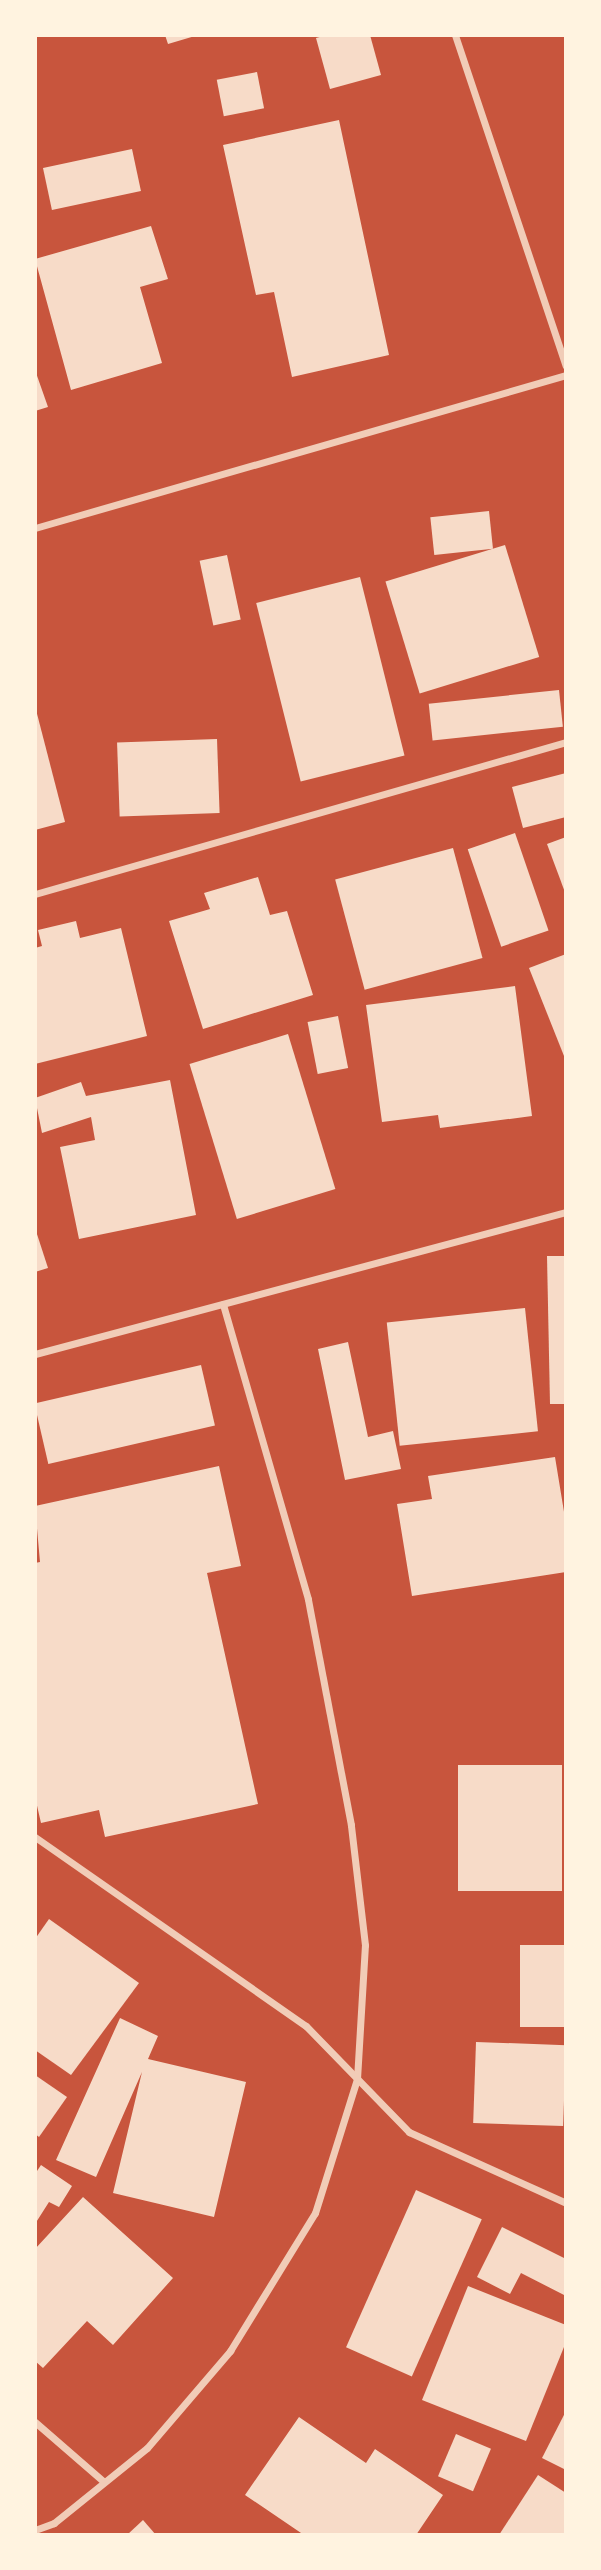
<!DOCTYPE html>
<html>
<head>
<meta charset="utf-8">
<style>
	body { margin:0 }
	#map { position:relative; width:601px; height:2570px; overflow:hidden; background:#c8553d; font-family:Overpass,sans-serif }
	div>[style] { position:absolute }
	.building>* { inset:0; background:#f7dbc8; transform-origin:0 0 }
	.minor>* { height:7px; margin:-3.5px; padding:0 3.5px; transform-origin:3.5px; border-radius:3.5px; background:#f1ccb7 }
	span { translate:-50% -50%; white-space:nowrap; text-align:center; line-height:1.15; -webkit-text-stroke:5px #fff3e0; paint-order:stroke }
	.frame { position:absolute; inset:0; border:37px solid #fff3e0; pointer-events:none }
</style>
</head>
<body>
<div id="map">
	<div class="building">
		<i style="clip-path:polygon(165px 35px,195px 35px,195px 36px,168px 44px)"></i>
		<i style="clip-path:polygon(327px 35px,370px 35px,381px 75px,330px 89px,316px 38px)"></i>
		<i style="left:257px;top:72px;width:37px;height:41px;rotate:79deg"></i>
		<i style="clip-path:polygon(339px 120px,389px 355px,292px 377px,274px 292px,256px 295px,223px 145px)"></i>
		<i style="left:132px;top:149px;width:43px;height:91px;rotate:78deg"></i>
		<i style="clip-path:polygon(151px 226px,168px 279px,140px 287px,162px 363px,71px 390px,35px 259px)"></i>
		<i style="clip-path:polygon(35px 370px,48px 407px,35px 411px)"></i>
		<i style="left:489px;top:511px;width:38px;height:59px;rotate:84deg"></i>
		<i style="left:505px;top:545px;width:117px;height:125px;rotate:73deg"></i>
		<i style="left:227px;top:555px;width:66px;height:28px;rotate:78deg"></i>
		<i style="left:360px;top:577px;width:184px;height:107px;rotate:76deg"></i>
		<i style="left:559px;top:690px;width:37px;height:131px;rotate:84deg"></i>
		<i style="clip-path:polygon(35px 706px,65px 822px,35px 830px)"></i>
		<i style="left:217px;top:739px;width:74px;height:100px;rotate:88deg"></i>
		<i style="clip-path:polygon(566px 773px,566px 817px,523px 828px,512px 787px)"></i>
		<i style="left:515px;top:833px;width:103px;height:50px;rotate:71deg"></i>
		<i style="clip-path:polygon(566px 837px,566px 895px,547px 844px)"></i>
		<i style="left:453px;top:848px;width:114px;height:122px;rotate:75deg"></i>
		<i style="clip-path:polygon(258px 877px,270px 915px,287px 911px,313px 995px,203px 1029px,169px 921px,210px 909px,204px 893px)"></i>
		<i style="clip-path:polygon(76px 921px,80px 938px,121px 928px,147px 1036px,35px 1064px,35px 948px,42px 946px,38px 930px)"></i>
		<i style="clip-path:polygon(566px 954px,566px 1061px,529px 968px)"></i>
		<i style="clip-path:polygon(515px 986px,532px 1116px,440px 1128px,438px 1115px,382px 1122px,366px 1005px)"></i>
		<i style="left:338px;top:1016px;width:53px;height:31px;rotate:79deg"></i>
		<i style="left:288px;top:1034px;width:162px;height:103px;rotate:73deg"></i>
		<i style="clip-path:polygon(170px 1080px,196px 1215px,79px 1239px,60px 1147px,95px 1140px,91px 1117px,42px 1133px,35px 1098px,81px 1082px,86px 1096px)"></i>
		<i style="clip-path:polygon(35px 1228px,48px 1268px,35px 1272px)"></i>
		<i style="clip-path:polygon(547px 1256px,566px 1256px,566px 1404px,550px 1404px)"></i>
		<i style="left:525px;top:1308px;width:124px;height:139px;rotate:84deg"></i>
		<i style="clip-path:polygon(348px 1342px,368px 1437px,393px 1431px,401px 1469px,345px 1480px,318px 1349px)"></i>
		<i style="left:201px;top:1365px;width:62px;height:171px;rotate:77deg"></i>
		<i style="clip-path:polygon(555px 1457px,566px 1524px,566px 1572px,412px 1596px,397px 1504px,432px 1499px,428px 1476px)"></i>
		<i style="clip-path:polygon(219px 1466px,241px 1566px,207px 1573px,258px 1804px,105px 1837px,99px 1810px,41px 1823px,35px 1797px,35px 1563px,40px 1562px,35px 1506px)"></i>
		<i style="left:562px;top:1765px;width:126px;height:104px;rotate:90deg"></i>
		<i style="clip-path:polygon(49px 1919px,139px 1983px,71px 2075px,35px 2050px,35px 1939px)"></i>
		<i style="left:566px;top:1945px;width:82px;height:46px;rotate:90deg"></i>
		<i style="clip-path:polygon(120px 2018px,158px 2036px,148px 2059px,246px 2082px,214px 2217px,113px 2193px,142px 2072px,96px 2177px,56px 2160px)"></i>
		<i style="left:476px;top:2042px;width:90px;height:81px;rotate:2deg"></i>
		<i style="clip-path:polygon(35px 2075px,67px 2097px,39px 2137px,35px 2134px)"></i>
		<i style="clip-path:polygon(41px 2165px,72px 2186px,59px 2207px,49px 2202px,35px 2224px,35px 2174px)"></i>
		<i style="left:416px;top:2190px;width:72px;height:172px;rotate:24deg"></i>
		<i style="clip-path:polygon(83px 2197px,173px 2278px,113px 2345px,87px 2321px,43px 2368px,35px 2361px,35px 2249px)"></i>
		<i style="clip-path:polygon(502px 2227px,566px 2259px,566px 2296px,521px 2273px,510px 2294px,477px 2277px)"></i>
		<i style="clip-path:polygon(468px 2286px,566px 2325px,566px 2342px,526px 2441px,422px 2400px)"></i>
		<i style="clip-path:polygon(566px 2411px,566px 2470px,542px 2458px)"></i>
		<i style="clip-path:polygon(299px 2417px,366px 2463px,375px 2449px,443px 2495px,416px 2535px,304px 2535px,245px 2495px)"></i>
		<i style="left:456px;top:2434px;width:38px;height:46px;rotate:23deg"></i>
		<i style="clip-path:polygon(538px 2475px,566px 2493px,566px 2535px,499px 2535px)"></i>
		<i style="clip-path:polygon(143px 2520px,156px 2535px,127px 2535px)"></i>
	</div>
	<div class="minor">
		<i style="left:455px;top:35px;width:349px;rotate:71.5deg"></i>
		<i style="left:35px;top:528px;width:553px;rotate:-16.07deg"></i>
		<i style="left:35px;top:894px;width:552px;rotate:-15.97deg"></i>
		<i style="left:35px;top:1354px;width:550px;rotate:-14.97deg"></i>
		<i style="left:35px;top:1837px;width:330px;rotate:34.9deg"></i>
		<i style="left:306px;top:2026px;width:148px;rotate:45.8deg"></i>
		<i style="left:409px;top:2132px;width:172px;rotate:24.3deg"></i>
		<i style="left:35px;top:2422px;width:91px;rotate:41deg"></i>
		<i style="left:35px;top:2530px;width:20px;rotate:-20deg"></i>
		<i style="left:54px;top:2523px;width:119px;rotate:-38.9deg"></i>
		<i style="left:147px;top:2448px;width:128px;rotate:-49.4deg"></i>
		<i style="left:230px;top:2351px;width:162px;rotate:-58.4deg"></i>
		<i style="left:315px;top:2213px;width:140px;rotate:-72.6deg"></i>
		<i style="left:357px;top:2079px;width:134px;rotate:-86.6deg"></i>
		<i style="left:365px;top:1945px;width:121px;rotate:-96.7deg"></i>
		<i style="left:351px;top:1825px;width:230px;rotate:-100.8deg"></i>
		<i style="left:308px;top:1599px;width:307px;rotate:-106.1deg"></i>
	</div>
	<div class="frame"></div>
</div>
</body>
</html>
